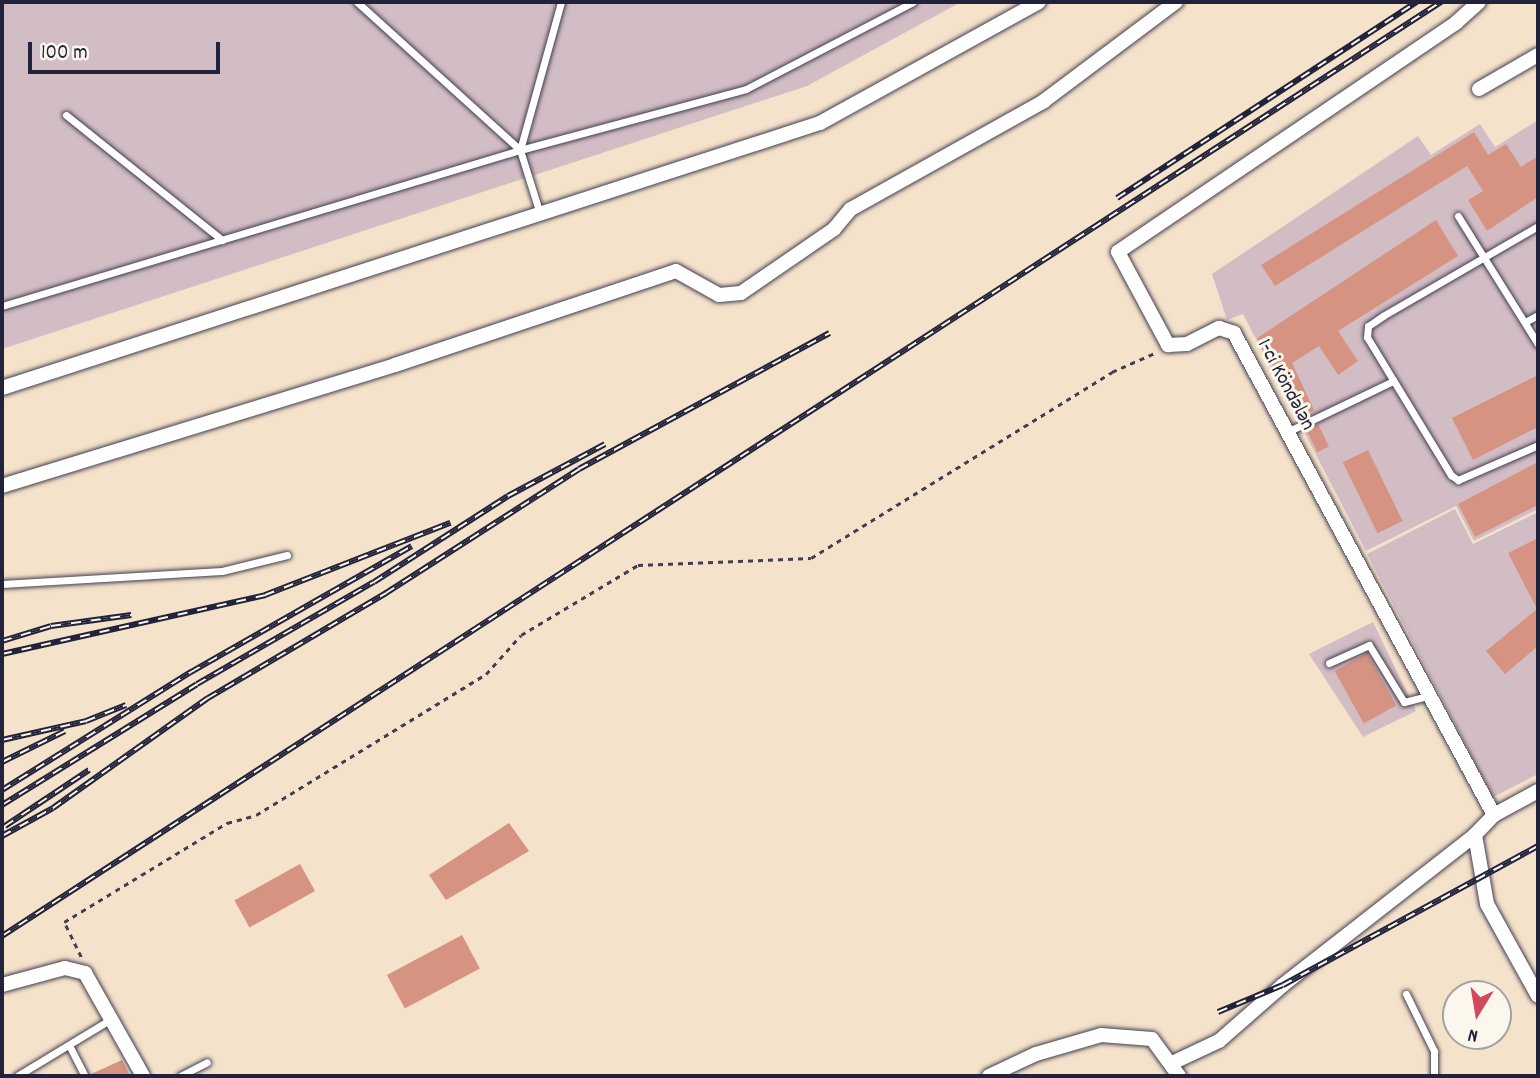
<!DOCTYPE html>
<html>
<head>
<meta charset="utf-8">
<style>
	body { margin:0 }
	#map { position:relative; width:1540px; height:1078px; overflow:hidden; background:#f5e2ca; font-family:Dekko,sans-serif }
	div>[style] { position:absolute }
	.industrial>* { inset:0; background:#d2bdc5 }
	.building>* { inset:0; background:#d79382; transform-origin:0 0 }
	.path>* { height:2.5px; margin-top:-1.25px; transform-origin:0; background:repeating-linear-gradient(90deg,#423f50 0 5px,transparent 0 10px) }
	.roads { filter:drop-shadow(0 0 2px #423f50) drop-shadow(0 0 2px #423f50) }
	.lane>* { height:7px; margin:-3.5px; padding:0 3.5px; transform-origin:3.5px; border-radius:3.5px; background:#fff }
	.street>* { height:14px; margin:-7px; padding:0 7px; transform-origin:7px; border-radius:7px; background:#fff }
	.rail>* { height:6px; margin-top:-3px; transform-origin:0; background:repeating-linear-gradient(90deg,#fbf7ec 0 10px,#22223b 0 20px); box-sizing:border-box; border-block:2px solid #22223b }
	span { translate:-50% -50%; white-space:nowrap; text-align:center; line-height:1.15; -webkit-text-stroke:6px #fbf7ec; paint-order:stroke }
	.street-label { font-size:21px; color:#22223b }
	.frame { position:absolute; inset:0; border:4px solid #22223b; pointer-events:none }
	.north { position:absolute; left:1442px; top:980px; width:70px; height:70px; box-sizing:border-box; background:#fbf7ec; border:2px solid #a4a2a5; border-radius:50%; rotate:191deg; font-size:19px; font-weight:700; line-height:28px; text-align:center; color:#22223b }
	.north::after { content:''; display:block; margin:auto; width:24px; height:32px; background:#d1495b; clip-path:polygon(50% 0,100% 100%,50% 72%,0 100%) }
	.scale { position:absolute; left:28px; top:42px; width:192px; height:32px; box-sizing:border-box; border:4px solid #22223b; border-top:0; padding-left:9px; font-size:21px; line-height:24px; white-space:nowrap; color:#22223b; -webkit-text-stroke:5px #fbf7ec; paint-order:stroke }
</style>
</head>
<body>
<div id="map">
	<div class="industrial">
		<i style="clip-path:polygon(2px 2px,961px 2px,807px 86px,2px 349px)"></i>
		<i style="clip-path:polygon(1538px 120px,1538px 509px,1474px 541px,1456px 506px,1366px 551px,1243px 314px,1227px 320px,1212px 274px,1418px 136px,1431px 155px,1480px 124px,1495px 147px)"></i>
		<i style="clip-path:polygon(1455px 509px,1473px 544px,1538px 512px,1538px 774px,1493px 797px,1367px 554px)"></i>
		<i style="clip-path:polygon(1373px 622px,1416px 711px,1363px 737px,1309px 654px)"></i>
	</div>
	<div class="building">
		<i style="clip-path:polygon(1474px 132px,1488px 155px,1506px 144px,1521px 167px,1538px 156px,1538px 197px,1487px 231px,1468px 200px,1483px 191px,1467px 166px,1275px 286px,1261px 265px)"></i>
		<i style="clip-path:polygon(1436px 220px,1458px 256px,1338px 331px,1358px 361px,1338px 375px,1319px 346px,1292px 363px,1314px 410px,1299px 418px,1257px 338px)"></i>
		<i style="clip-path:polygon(1538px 375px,1538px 427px,1473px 460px,1452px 418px)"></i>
		<i style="left:1318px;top:424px;width:25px;height:13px;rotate:64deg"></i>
		<i style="left:1368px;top:450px;width:79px;height:28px;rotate:64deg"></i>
		<i style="clip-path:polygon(1538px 462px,1538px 505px,1475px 537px,1458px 504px)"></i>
		<i style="clip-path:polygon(1538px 538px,1538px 646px,1505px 674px,1486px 651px,1537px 609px,1508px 553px)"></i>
		<i style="left:1367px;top:653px;width:60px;height:37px;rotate:61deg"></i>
		<i style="clip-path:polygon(509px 823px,529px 851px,446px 900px,429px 875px)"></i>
		<i style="left:300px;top:864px;width:31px;height:75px;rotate:61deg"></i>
		<i style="left:462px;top:935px;width:38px;height:85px;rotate:62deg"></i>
		<i style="clip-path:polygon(122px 1060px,130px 1076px,91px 1076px,91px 1074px)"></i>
	</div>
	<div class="path">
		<i style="left:81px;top:957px;width:39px;rotate:-116deg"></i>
		<i style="left:64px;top:922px;width:191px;rotate:-31.3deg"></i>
		<i style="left:227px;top:823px;width:30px;rotate:-15deg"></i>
		<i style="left:256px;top:815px;width:270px;rotate:-31.5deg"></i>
		<i style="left:486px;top:674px;width:52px;rotate:-48.1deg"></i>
		<i style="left:521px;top:635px;width:136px;rotate:-30.9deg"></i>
		<i style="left:638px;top:565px;width:173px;rotate:-2.3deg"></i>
		<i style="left:811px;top:558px;width:354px;rotate:-31.7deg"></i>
		<i style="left:1112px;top:372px;width:49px;rotate:-24deg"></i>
	</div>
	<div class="roads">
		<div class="lane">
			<i style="left:357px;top:2px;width:220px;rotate:42.2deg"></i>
			<i style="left:520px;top:150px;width:67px;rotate:72.6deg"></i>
			<i style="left:66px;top:115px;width:200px;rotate:38.7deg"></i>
			<i style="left:520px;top:150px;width:154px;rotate:-74.5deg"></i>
			<i style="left:1458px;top:216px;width:151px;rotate:58deg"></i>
			<i style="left:1538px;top:226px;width:179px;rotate:149.9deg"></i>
			<i style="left:1383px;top:316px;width:18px;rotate:146deg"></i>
			<i style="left:1368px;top:326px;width:11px;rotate:95deg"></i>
			<i style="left:1367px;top:337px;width:162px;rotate:58.7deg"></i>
			<i style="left:1451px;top:475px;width:9px;rotate:36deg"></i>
			<i style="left:1458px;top:480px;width:87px;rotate:-23.6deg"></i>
			<i style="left:2px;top:306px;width:541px;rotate:-16.76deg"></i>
			<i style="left:520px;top:150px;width:234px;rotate:-15.1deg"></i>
			<i style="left:746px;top:89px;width:188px;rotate:-27.5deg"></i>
			<i style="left:1525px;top:322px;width:15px;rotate:-28deg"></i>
			<i style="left:1287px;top:432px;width:118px;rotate:-25.7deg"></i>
			<i style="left:2px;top:584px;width:220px;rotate:-3.4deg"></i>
			<i style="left:222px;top:571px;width:67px;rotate:-13.8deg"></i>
			<i style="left:1329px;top:663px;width:44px;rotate:-24.2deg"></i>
			<i style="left:1369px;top:645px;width:67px;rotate:58.4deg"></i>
			<i style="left:1404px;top:702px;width:25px;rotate:-14deg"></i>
			<i style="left:1406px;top:994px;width:64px;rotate:63.8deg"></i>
			<i style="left:1434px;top:1051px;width:25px;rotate:90deg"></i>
			<i style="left:69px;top:1045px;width:35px;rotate:63deg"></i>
			<i style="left:17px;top:1076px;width:110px;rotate:-31.2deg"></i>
			<i style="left:180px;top:1076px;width:30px;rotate:-27deg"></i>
		</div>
		<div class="street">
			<i style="left:1479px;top:2px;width:31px;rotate:138deg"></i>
			<i style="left:1456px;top:23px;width:408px;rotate:145.9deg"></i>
			<i style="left:1118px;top:252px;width:106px;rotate:61.7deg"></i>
			<i style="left:1168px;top:345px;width:19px;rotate:-3deg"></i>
			<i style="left:1187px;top:344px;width:36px;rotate:-27deg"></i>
			<i style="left:1219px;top:328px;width:16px;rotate:18deg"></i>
			<i style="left:1234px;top:333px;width:548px;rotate:61.66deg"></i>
			<i style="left:1479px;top:89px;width:68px;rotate:-30deg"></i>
			<i style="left:2px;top:388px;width:860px;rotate:-17.95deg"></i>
			<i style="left:820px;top:123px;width:250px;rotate:-28.9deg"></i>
			<i style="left:2px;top:486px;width:411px;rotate:-17.1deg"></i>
			<i style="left:395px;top:365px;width:296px;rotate:-18.5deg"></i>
			<i style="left:676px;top:271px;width:49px;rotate:29.2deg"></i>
			<i style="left:719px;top:295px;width:22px;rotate:-5deg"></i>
			<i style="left:741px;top:293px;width:113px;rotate:-34.5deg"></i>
			<i style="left:834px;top:229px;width:26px;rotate:-50deg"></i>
			<i style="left:851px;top:209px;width:221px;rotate:-29.2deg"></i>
			<i style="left:1044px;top:101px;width:165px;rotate:-36.9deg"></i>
			<i style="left:1538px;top:791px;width:50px;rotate:151.4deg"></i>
			<i style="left:1494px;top:815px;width:28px;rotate:134deg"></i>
			<i style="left:1475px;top:835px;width:70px;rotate:80.1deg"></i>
			<i style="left:1487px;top:904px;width:105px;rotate:61deg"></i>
			<i style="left:2px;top:985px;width:65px;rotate:-15.1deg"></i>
			<i style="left:65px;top:968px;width:21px;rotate:14deg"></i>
			<i style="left:85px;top:973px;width:118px;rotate:60.6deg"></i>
			<i style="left:1172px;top:1063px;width:52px;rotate:-25.1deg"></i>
			<i style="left:1219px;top:1041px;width:85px;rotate:-41.2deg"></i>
			<i style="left:1283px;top:985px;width:244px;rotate:-38deg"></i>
			<i style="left:989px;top:1076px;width:52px;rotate:-25.1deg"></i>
			<i style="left:1036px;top:1054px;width:68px;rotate:-16.3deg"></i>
			<i style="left:1101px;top:1035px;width:51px;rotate:4.5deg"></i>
			<i style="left:1152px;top:1039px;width:46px;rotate:53.9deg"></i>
		</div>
	</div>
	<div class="rail">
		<i style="left:1117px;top:198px;width:358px;rotate:-33.2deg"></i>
		<i style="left:2px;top:641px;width:51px;rotate:-17deg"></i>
		<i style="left:51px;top:626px;width:81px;rotate:-7.8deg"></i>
		<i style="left:2px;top:654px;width:270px;rotate:-12.6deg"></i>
		<i style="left:265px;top:595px;width:199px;rotate:-21.3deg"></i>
		<i style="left:2px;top:740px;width:86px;rotate:-12.7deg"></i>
		<i style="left:86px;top:721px;width:43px;rotate:-21.8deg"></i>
		<i style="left:2px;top:762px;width:70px;rotate:-26.2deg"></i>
		<i style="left:2px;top:790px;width:223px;rotate:-32deg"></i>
		<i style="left:191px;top:672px;width:254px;rotate:-29.7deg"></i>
		<i style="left:2px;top:805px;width:229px;rotate:-31.8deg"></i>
		<i style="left:197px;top:684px;width:204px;rotate:-30deg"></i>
		<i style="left:374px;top:582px;width:159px;rotate:-32.7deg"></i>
		<i style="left:508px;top:496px;width:110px;rotate:-28.2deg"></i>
		<i style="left:5px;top:826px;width:101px;rotate:-33.7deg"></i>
		<i style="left:2px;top:836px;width:58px;rotate:-28.8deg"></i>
		<i style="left:53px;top:808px;width:190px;rotate:-35.4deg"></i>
		<i style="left:208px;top:698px;width:207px;rotate:-30.5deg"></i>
		<i style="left:386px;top:593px;width:229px;rotate:-32.7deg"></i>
		<i style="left:579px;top:469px;width:285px;rotate:-28.5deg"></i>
		<i style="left:2px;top:936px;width:1716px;rotate:-32.99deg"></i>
		<i style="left:1218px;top:1012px;width:70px;rotate:-22.6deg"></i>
		<i style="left:1283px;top:985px;width:290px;rotate:-28.6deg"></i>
	</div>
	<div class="street-label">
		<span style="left:1285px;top:385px;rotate:62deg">1-ci Köndələn</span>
	</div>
	<div class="frame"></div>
	<div class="north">N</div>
	<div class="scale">100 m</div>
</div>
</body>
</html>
